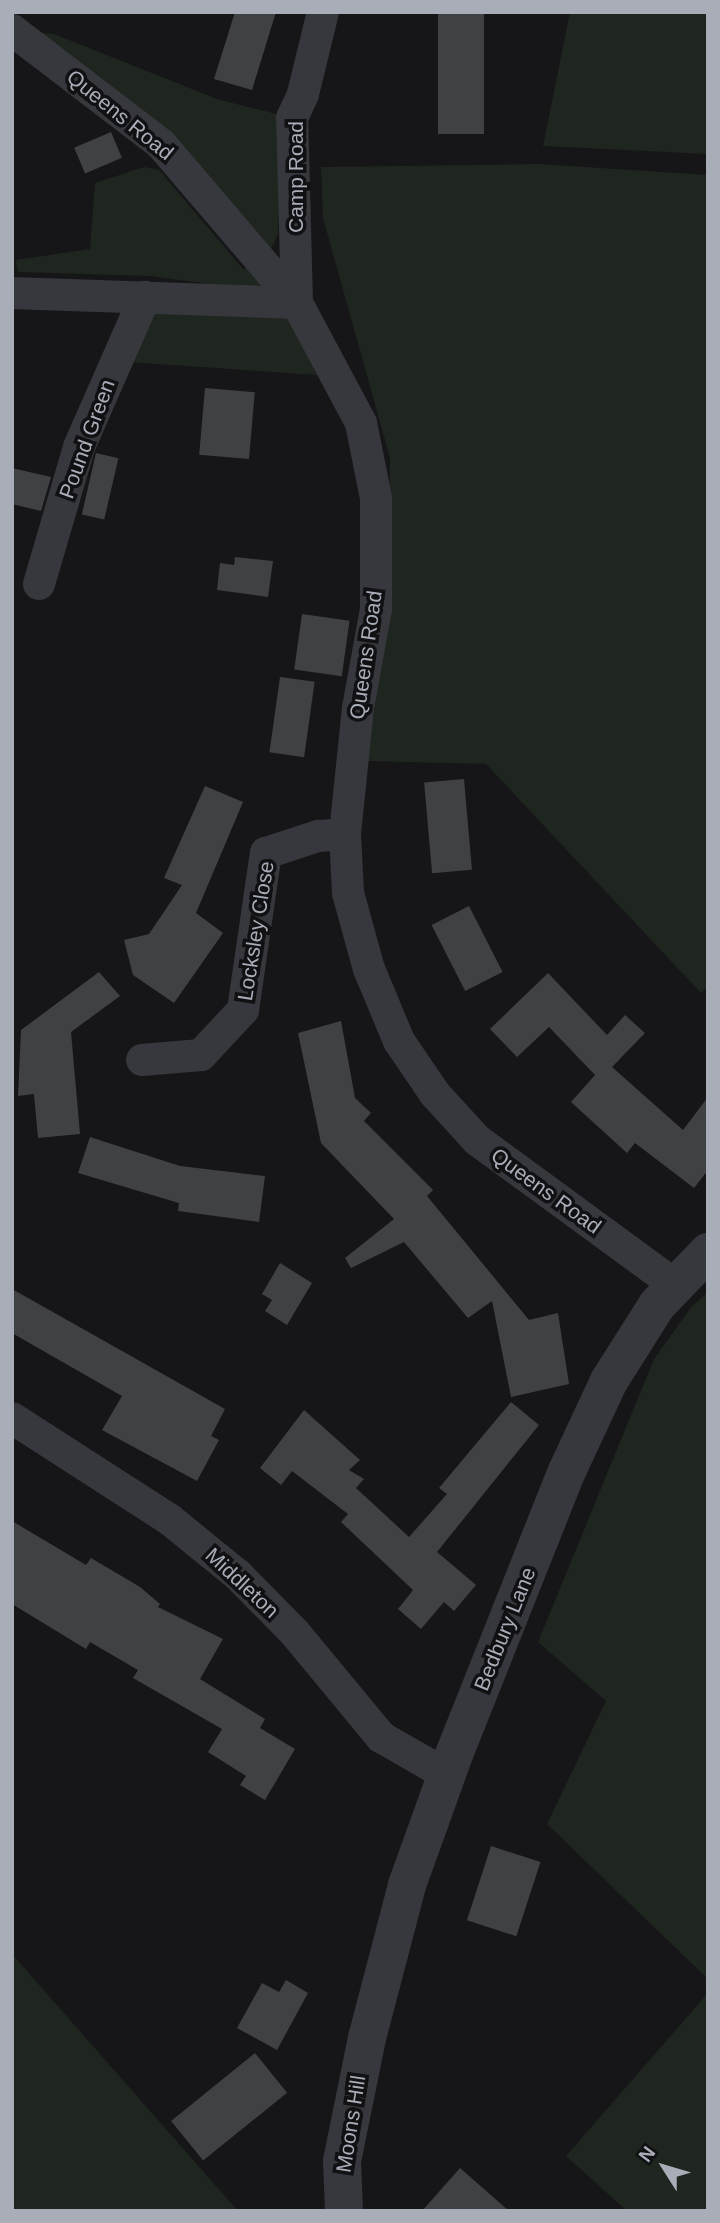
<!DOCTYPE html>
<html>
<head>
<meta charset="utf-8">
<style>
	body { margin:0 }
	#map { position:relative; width:720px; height:2223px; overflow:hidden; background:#161618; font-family:Arial,sans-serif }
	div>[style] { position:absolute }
	.green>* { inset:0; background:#1e261f }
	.building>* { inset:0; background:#404145; transform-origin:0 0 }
	.minor>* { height:32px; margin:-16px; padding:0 16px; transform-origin:16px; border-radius:16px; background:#37383d }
	.tertiary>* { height:38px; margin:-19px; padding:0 19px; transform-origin:19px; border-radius:19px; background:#37383d }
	span { translate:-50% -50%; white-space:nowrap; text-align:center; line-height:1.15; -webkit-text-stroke:7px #111113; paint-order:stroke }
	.street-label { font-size:21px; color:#a8adb8 }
	.frame { position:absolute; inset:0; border:14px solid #a8adb8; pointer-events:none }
	.north { position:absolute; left:629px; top:2132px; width:70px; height:70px; -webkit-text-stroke:5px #111113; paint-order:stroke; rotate:307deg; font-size:19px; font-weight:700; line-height:28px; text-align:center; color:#a8adb8 }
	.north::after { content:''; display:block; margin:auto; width:24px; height:32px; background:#a8adb8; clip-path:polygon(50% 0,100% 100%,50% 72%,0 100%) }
</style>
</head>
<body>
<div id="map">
	<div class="green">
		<i style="clip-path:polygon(570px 12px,708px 12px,708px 154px,543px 146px)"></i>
		<i style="clip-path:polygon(12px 29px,54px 34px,217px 99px,292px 118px,281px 136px,278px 234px,265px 263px,317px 375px,128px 362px,145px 311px,227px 286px,149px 276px,18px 272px,16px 260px,90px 249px,95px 183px,144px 167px,159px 170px,244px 270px,266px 243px)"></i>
		<i style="clip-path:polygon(539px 164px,708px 175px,708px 986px,701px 993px,486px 764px,367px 761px,388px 611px,390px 458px,323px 218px,321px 167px)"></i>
		<i style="clip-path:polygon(708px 1292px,708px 1979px,547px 1824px,606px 1701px,538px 1642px,654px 1359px,692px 1306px)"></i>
		<i style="clip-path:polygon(12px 1954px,238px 2211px,12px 2211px)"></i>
		<i style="clip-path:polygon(708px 1993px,708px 2211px,627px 2211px,566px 2156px)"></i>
	</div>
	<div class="building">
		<i style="clip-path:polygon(235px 12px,276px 12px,252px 90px,214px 79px)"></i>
		<i style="left:438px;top:12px;width:46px;height:122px"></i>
		<i style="left:111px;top:132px;width:28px;height:40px;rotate:67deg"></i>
		<i style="left:205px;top:388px;width:50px;height:67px;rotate:5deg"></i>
		<i style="left:96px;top:453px;width:23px;height:63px;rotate:13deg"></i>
		<i style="clip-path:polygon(12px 468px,51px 477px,41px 511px,12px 504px)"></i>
		<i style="clip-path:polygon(235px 557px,273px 561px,268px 597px,217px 590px,220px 563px,234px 565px)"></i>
		<i style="left:302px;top:614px;width:48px;height:56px;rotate:8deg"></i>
		<i style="left:280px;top:677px;width:35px;height:76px;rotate:8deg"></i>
		<i style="left:464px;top:779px;width:91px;height:40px;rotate:85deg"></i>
		<i style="clip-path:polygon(205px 786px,243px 802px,196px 913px,223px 933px,174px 1003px,133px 975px,124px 940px,149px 934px,182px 885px,164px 878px)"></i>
		<i style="left:469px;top:906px;width:74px;height:42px;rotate:63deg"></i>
		<i style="clip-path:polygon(99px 972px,120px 996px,71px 1032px,80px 1134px,38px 1138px,34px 1094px,18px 1096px,21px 1030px)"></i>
		<i style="clip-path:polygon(548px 973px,607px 1035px,625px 1015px,645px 1033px,612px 1067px,683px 1130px,708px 1097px,708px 1170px,694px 1188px,635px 1143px,627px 1153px,571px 1102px,595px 1075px,549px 1027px,517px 1057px,490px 1029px)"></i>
		<i style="clip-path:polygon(341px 1021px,355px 1098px,371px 1113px,364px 1121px,433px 1190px,427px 1196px,529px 1320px,558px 1313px,569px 1384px,511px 1397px,492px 1301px,468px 1318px,404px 1242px,351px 1268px,345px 1258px,394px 1219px,321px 1143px,298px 1033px)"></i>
		<i style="clip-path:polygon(90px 1137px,180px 1166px,265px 1176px,259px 1222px,178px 1211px,179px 1203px,78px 1173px)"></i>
		<i style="clip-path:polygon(280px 1263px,312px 1283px,287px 1325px,265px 1311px,272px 1300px,262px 1294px)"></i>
		<i style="clip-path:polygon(12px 1289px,225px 1409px,211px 1436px,219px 1440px,197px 1481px,102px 1430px,122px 1396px,12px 1333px)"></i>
		<i style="clip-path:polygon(511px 1402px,539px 1425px,437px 1552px,476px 1585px,454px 1611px,444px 1602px,421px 1629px,398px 1609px,413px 1590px,341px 1522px,348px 1514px,292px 1471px,281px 1485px,260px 1468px,304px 1410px,360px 1460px,349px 1470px,364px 1479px,356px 1488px,409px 1537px,447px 1494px,439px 1488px)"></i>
		<i style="clip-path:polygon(12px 1521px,86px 1565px,91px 1558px,140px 1587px,160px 1604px,158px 1607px,223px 1639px,200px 1679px,265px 1719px,260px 1728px,295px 1749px,265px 1800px,240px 1785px,246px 1776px,208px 1752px,222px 1729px,133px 1678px,138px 1670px,90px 1642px,86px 1649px,12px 1604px)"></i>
		<i style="left:491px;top:1846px;width:52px;height:78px;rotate:18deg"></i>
		<i style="clip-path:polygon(286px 1980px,308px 1993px,277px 2050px,237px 2028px,262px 1983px,279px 1992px)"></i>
		<i style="left:255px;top:2053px;width:51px;height:108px;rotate:51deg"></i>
		<i style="clip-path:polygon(460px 2168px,509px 2211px,422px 2211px)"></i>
	</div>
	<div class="minor">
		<i style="left:12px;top:30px;width:188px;rotate:37.4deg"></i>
		<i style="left:161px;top:144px;width:209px;rotate:49.5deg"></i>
		<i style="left:297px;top:303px;width:136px;rotate:61.9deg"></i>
		<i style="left:361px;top:423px;width:76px;rotate:78.7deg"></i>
		<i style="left:376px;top:498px;width:111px;rotate:90deg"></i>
		<i style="left:376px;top:609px;width:101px;rotate:100.3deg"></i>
		<i style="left:358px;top:708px;width:127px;rotate:95.9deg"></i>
		<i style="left:345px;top:834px;width:59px;rotate:87.1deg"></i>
		<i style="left:348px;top:893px;width:79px;rotate:74.6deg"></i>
		<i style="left:369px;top:969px;width:78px;rotate:67.4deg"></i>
		<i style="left:399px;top:1041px;width:64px;rotate:55.8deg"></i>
		<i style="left:435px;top:1094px;width:62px;rotate:47.6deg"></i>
		<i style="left:477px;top:1140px;width:244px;rotate:36.2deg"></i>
		<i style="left:12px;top:293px;width:285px;rotate:2deg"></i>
		<i style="left:297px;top:303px;width:185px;rotate:-91.5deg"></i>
		<i style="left:292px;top:118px;width:26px;rotate:-65deg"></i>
		<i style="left:303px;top:94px;width:84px;rotate:-76.3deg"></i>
		<i style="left:39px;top:584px;width:143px;rotate:-73.7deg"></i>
		<i style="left:79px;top:447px;width:164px;rotate:-66.3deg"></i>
		<i style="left:142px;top:1060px;width:59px;rotate:-4.8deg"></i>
		<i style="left:201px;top:1055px;width:62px;rotate:-47deg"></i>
		<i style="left:243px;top:1010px;width:159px;rotate:-81.7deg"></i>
		<i style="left:266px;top:853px;width:55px;rotate:-18.1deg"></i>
		<i style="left:318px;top:836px;width:27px;rotate:-4deg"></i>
		<i style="left:12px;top:1418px;width:187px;rotate:32.8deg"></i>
		<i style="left:169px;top:1519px;width:89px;rotate:39.1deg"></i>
		<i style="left:238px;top:1575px;width:81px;rotate:45.5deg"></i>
		<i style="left:295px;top:1633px;width:135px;rotate:50.4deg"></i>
		<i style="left:381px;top:1737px;width:76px;rotate:29.9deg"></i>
	</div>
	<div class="tertiary">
		<i style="left:344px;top:2211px;width:50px;rotate:-92.3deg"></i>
		<i style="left:342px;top:2161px;width:126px;rotate:-78.5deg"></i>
		<i style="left:367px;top:2038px;width:158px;rotate:-75.3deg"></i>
		<i style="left:407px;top:1885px;width:141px;rotate:-70.2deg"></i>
		<i style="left:455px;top:1752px;width:302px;rotate:-68.3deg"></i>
		<i style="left:567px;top:1471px;width:99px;rotate:-65deg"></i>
		<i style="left:609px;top:1381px;width:90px;rotate:-57.7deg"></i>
		<i style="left:657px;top:1305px;width:74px;rotate:-46.1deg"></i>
	</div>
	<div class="street-label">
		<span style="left:120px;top:115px;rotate:39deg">Queens Road</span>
		<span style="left:296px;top:177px;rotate:-90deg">Camp Road</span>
		<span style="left:87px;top:439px;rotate:-70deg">Pound Green</span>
		<span style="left:366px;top:655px;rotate:-82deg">Queens Road</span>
		<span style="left:256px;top:931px;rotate:-81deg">Locksley Close</span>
		<span style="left:546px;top:1191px;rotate:36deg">Queens Road</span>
		<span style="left:242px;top:1583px;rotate:43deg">Middleton</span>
		<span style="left:505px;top:1629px;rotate:-68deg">Bedbury Lane</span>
		<span style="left:351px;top:2124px;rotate:-81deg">Moons Hill</span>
	</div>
	<div class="frame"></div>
	<div class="north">N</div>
</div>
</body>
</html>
